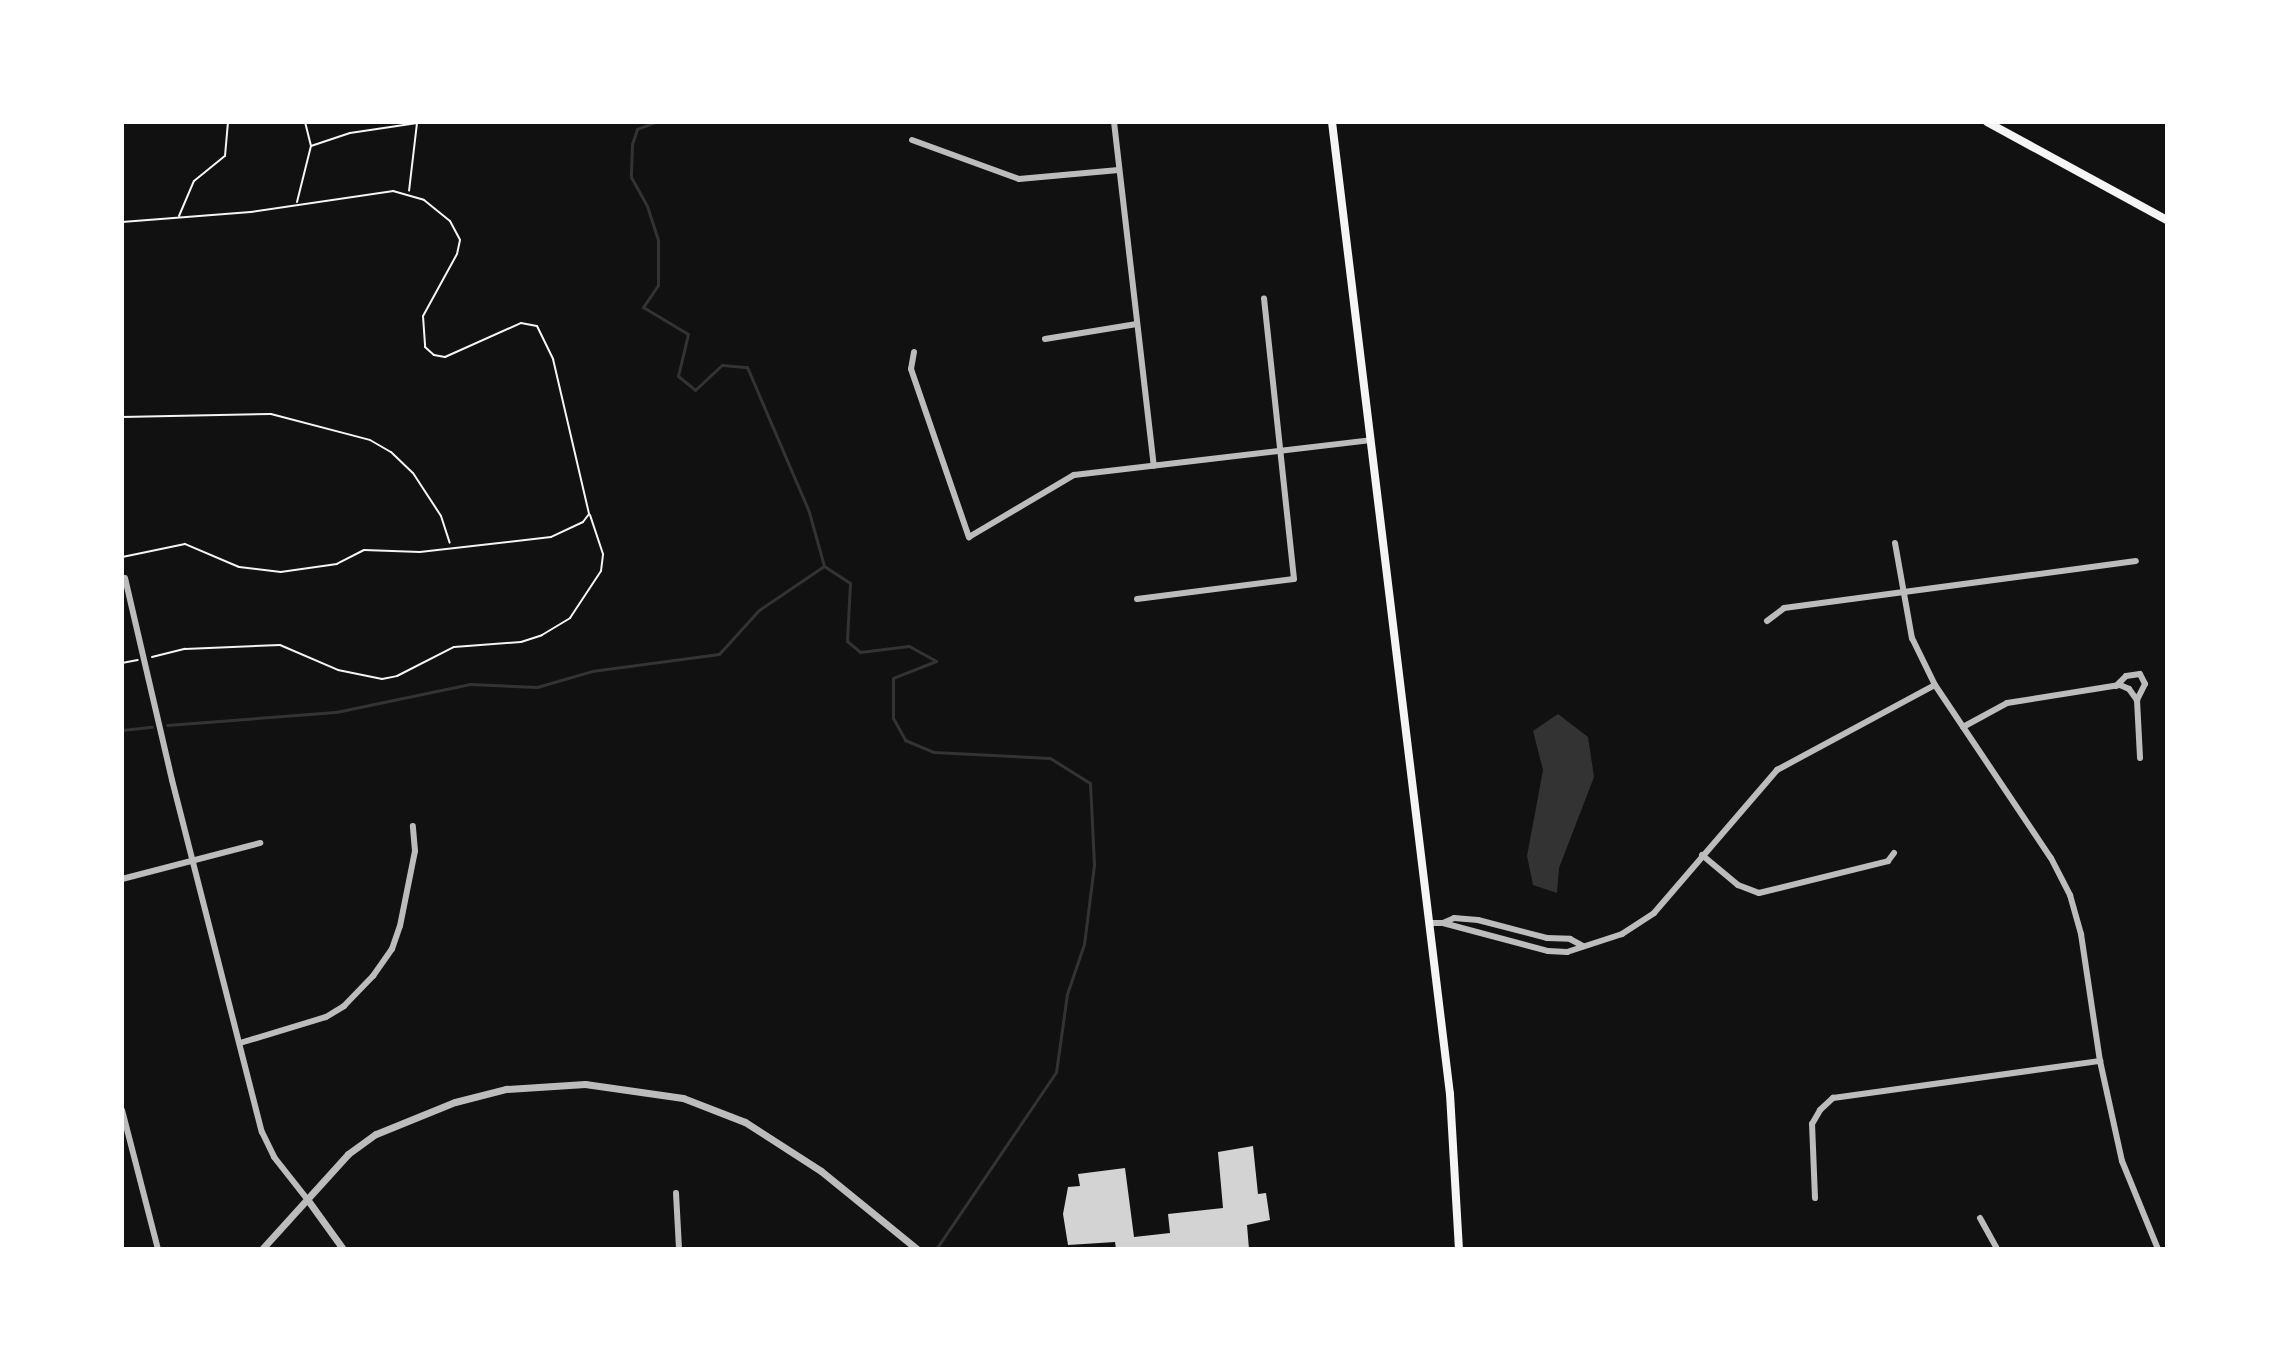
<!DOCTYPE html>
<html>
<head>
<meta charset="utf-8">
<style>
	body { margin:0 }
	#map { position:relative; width:2289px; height:1371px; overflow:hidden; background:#111; font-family:Montserrat,sans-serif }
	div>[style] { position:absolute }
	.water>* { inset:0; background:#333 }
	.stream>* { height:3px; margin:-1.5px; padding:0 1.5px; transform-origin:1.5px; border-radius:1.5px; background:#333 }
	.building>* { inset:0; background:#d3d3d3 }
	.path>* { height:2px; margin:-1px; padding:0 1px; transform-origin:1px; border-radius:1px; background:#f5f5f5 }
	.minor>* { height:6px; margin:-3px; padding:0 3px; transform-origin:3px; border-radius:3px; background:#bcbcbc }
	.tertiary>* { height:7px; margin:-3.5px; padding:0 3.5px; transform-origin:3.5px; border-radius:3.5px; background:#bcbcbc }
	.secondary>* { height:8px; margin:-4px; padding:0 4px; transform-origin:4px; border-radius:4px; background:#f5f5f5 }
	span { translate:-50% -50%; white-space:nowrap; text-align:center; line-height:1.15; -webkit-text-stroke:7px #fff; paint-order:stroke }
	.frame { position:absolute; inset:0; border:124px solid #fff; pointer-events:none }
</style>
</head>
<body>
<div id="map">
	<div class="water">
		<i style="clip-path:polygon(1558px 714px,1588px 737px,1594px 777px,1559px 868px,1557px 893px,1533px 885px,1527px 856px,1543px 770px,1533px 731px)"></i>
	</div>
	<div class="stream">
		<i style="left:655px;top:122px;width:19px;rotate:159deg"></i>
		<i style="left:637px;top:129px;width:16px;rotate:108deg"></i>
		<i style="left:632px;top:144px;width:33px;rotate:92deg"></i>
		<i style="left:631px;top:177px;width:33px;rotate:61deg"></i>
		<i style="left:647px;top:206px;width:36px;rotate:72deg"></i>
		<i style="left:658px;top:240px;width:45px;rotate:90deg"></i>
		<i style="left:658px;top:285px;width:27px;rotate:124deg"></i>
		<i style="left:643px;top:307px;width:52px;rotate:31deg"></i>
		<i style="left:688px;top:334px;width:43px;rotate:103.4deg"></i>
		<i style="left:678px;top:376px;width:22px;rotate:39deg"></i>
		<i style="left:695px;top:390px;width:37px;rotate:-43deg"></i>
		<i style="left:722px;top:365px;width:25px;rotate:5deg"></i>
		<i style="left:747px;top:367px;width:158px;rotate:66.8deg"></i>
		<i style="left:809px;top:512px;width:56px;rotate:74.5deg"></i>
		<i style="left:824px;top:566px;width:31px;rotate:33deg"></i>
		<i style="left:850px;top:583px;width:58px;rotate:93deg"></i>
		<i style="left:847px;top:641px;width:17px;rotate:40deg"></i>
		<i style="left:860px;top:652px;width:49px;rotate:-7deg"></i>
		<i style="left:909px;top:646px;width:31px;rotate:29deg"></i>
		<i style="left:936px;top:661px;width:46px;rotate:158.4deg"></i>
		<i style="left:893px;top:678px;width:40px;rotate:90deg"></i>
		<i style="left:893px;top:718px;width:25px;rotate:61deg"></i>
		<i style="left:905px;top:740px;width:30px;rotate:23deg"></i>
		<i style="left:933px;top:752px;width:117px;rotate:2.9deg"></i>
		<i style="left:1050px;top:758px;width:47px;rotate:32deg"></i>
		<i style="left:1090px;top:783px;width:82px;rotate:87.2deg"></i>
		<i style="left:1094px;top:865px;width:80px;rotate:97.2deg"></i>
		<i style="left:1084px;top:944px;width:53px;rotate:108.8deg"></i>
		<i style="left:1067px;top:994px;width:79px;rotate:98deg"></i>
		<i style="left:1056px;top:1072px;width:214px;rotate:124.1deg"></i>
		<i style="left:167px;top:725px;width:169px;rotate:-4.4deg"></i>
		<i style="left:336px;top:712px;width:137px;rotate:-11.8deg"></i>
		<i style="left:470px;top:684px;width:67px;rotate:2.6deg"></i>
		<i style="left:537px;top:687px;width:57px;rotate:-16.2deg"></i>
		<i style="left:592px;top:671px;width:128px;rotate:-7.6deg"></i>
		<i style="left:719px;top:654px;width:59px;rotate:-47.7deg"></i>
		<i style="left:759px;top:610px;width:78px;rotate:-34.1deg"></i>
		<i style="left:122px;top:730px;width:30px;rotate:-6deg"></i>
	</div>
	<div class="building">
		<i style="clip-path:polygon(1253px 1146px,1258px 1194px,1266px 1193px,1270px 1220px,1247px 1225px,1249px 1249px,1116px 1249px,1115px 1242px,1068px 1245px,1063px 1214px,1068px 1187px,1080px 1186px,1078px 1174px,1125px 1168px,1134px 1237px,1170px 1233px,1168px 1214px,1223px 1208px,1218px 1152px)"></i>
	</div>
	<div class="path">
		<i style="left:311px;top:146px;width:41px;rotate:-18.4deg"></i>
		<i style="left:350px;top:133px;width:68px;rotate:-8.5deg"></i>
		<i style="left:417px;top:123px;width:68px;rotate:96.7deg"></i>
		<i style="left:297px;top:202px;width:58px;rotate:-76deg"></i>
		<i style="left:311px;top:146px;width:25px;rotate:-104deg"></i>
		<i style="left:179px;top:216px;width:38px;rotate:-67deg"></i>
		<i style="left:194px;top:181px;width:40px;rotate:-39deg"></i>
		<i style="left:225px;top:156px;width:34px;rotate:-85deg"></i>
		<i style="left:122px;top:222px;width:129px;rotate:-4.4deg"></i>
		<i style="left:251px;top:212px;width:144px;rotate:-8.4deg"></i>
		<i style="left:393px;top:191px;width:32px;rotate:16deg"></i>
		<i style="left:424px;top:200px;width:33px;rotate:39deg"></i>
		<i style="left:450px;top:221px;width:21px;rotate:62deg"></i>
		<i style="left:460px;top:240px;width:14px;rotate:102deg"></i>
		<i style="left:457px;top:254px;width:71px;rotate:118.7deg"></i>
		<i style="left:423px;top:316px;width:31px;rotate:86deg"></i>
		<i style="left:425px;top:347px;width:12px;rotate:42deg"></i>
		<i style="left:434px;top:355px;width:11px;rotate:10deg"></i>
		<i style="left:445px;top:357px;width:83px;rotate:-24.1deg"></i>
		<i style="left:521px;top:323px;width:16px;rotate:11deg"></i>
		<i style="left:537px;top:326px;width:37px;rotate:64deg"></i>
		<i style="left:553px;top:359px;width:159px;rotate:76.9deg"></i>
		<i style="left:589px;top:514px;width:10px;rotate:127deg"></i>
		<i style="left:583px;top:522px;width:35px;rotate:155deg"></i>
		<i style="left:551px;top:537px;width:132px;rotate:173.5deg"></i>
		<i style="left:420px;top:552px;width:56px;rotate:-178deg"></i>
		<i style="left:364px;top:550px;width:30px;rotate:153deg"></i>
		<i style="left:337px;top:564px;width:57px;rotate:171.9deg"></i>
		<i style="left:281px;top:572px;width:42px;rotate:-173.2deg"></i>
		<i style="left:239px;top:567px;width:59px;rotate:-156.9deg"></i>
		<i style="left:185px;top:544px;width:64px;rotate:168.3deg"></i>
		<i style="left:122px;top:417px;width:149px;rotate:-1.2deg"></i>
		<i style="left:271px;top:414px;width:102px;rotate:14.7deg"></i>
		<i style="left:370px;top:440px;width:24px;rotate:30deg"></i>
		<i style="left:391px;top:452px;width:30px;rotate:44deg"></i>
		<i style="left:413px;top:473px;width:51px;rotate:56.9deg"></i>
		<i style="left:441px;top:516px;width:28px;rotate:72deg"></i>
		<i style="left:152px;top:657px;width:34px;rotate:-14deg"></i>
		<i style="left:185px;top:649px;width:95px;rotate:-2.4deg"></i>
		<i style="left:280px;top:645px;width:63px;rotate:23.3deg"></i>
		<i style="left:338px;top:670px;width:45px;rotate:11.6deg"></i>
		<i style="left:382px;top:679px;width:15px;rotate:-11deg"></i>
		<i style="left:397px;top:676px;width:64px;rotate:-27deg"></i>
		<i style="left:454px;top:647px;width:67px;rotate:-4.3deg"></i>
		<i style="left:521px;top:642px;width:22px;rotate:-18deg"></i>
		<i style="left:542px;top:635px;width:33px;rotate:-31deg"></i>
		<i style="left:570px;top:618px;width:56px;rotate:-56.6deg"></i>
		<i style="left:601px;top:571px;width:17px;rotate:-83deg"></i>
		<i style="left:603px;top:554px;width:41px;rotate:-108.4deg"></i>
		<i style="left:122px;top:663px;width:16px;rotate:-11deg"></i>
	</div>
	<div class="minor">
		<i style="left:1114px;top:122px;width:346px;rotate:83.4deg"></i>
		<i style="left:912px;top:140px;width:114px;rotate:20deg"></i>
		<i style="left:1019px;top:179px;width:100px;rotate:-5.1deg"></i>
		<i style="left:1045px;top:339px;width:93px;rotate:-9.3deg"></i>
		<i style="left:914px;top:352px;width:17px;rotate:100deg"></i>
		<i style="left:911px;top:369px;width:178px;rotate:71deg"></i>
		<i style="left:969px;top:537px;width:122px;rotate:-30.6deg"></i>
		<i style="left:1074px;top:475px;width:299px;rotate:-6.7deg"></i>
		<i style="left:1895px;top:543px;width:97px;rotate:79.9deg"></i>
		<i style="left:1912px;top:638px;width:52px;rotate:63.9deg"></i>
		<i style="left:1935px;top:685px;width:208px;rotate:56.2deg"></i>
		<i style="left:2051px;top:858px;width:42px;rotate:62.8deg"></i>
		<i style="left:2070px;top:895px;width:41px;rotate:74.2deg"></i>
		<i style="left:2081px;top:934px;width:128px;rotate:81.5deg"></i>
		<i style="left:2100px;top:1061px;width:102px;rotate:77.6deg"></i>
		<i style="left:2122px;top:1161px;width:95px;rotate:67.8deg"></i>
		<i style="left:125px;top:578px;width:207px;rotate:76.9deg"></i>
		<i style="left:172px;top:780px;width:363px;rotate:75.7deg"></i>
		<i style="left:262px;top:1132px;width:28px;rotate:64deg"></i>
		<i style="left:274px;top:1157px;width:53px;rotate:51.8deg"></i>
		<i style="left:1137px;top:599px;width:158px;rotate:-7.3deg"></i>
		<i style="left:1294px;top:579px;width:282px;rotate:-96.1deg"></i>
		<i style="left:1767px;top:621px;width:21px;rotate:-37deg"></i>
		<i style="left:1784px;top:608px;width:355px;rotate:-7.6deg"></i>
		<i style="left:2116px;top:686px;width:14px;rotate:-45deg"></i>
		<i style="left:2126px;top:676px;width:14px;rotate:-8deg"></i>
		<i style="left:2140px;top:674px;width:11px;rotate:63deg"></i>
		<i style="left:2145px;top:684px;width:18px;rotate:117deg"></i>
		<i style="left:1963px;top:727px;width:50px;rotate:-28.6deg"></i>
		<i style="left:2007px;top:703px;width:114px;rotate:-9.1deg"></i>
		<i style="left:2120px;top:685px;width:10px;rotate:24deg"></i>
		<i style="left:2129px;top:689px;width:14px;rotate:54deg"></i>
		<i style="left:2137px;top:700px;width:58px;rotate:87deg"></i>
		<i style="left:1702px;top:855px;width:47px;rotate:39.8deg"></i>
		<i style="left:1738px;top:885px;width:22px;rotate:21deg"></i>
		<i style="left:1759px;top:893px;width:133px;rotate:-13.9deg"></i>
		<i style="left:1888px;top:861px;width:10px;rotate:-53deg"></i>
		<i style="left:122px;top:879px;width:143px;rotate:-14.6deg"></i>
		<i style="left:1429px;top:923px;width:14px"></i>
		<i style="left:1443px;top:923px;width:109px;rotate:14.9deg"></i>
		<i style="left:1548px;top:951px;width:19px;rotate:3deg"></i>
		<i style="left:1567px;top:952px;width:58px;rotate:-18.1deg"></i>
		<i style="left:1622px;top:934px;width:38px;rotate:-33deg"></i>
		<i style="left:1654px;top:913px;width:189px;rotate:-49.3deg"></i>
		<i style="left:1777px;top:770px;width:179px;rotate:-28.3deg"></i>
		<i style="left:1443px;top:923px;width:12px;rotate:-24deg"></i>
		<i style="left:1454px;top:918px;width:24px;rotate:5deg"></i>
		<i style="left:1478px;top:920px;width:71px;rotate:14.6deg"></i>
		<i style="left:1547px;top:938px;width:23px;rotate:2deg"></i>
		<i style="left:1570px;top:939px;width:15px;rotate:28deg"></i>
		<i style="left:240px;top:1043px;width:90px;rotate:-16.8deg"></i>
		<i style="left:326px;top:1017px;width:21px;rotate:-31deg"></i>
		<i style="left:344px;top:1006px;width:42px;rotate:-46deg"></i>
		<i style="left:373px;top:976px;width:33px;rotate:-55deg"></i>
		<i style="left:392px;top:949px;width:24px;rotate:-71deg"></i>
		<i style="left:400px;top:926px;width:76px;rotate:-78.7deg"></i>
		<i style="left:415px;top:851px;width:25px;rotate:-95deg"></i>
		<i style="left:122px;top:1110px;width:144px;rotate:75.5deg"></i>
		<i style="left:676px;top:1193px;width:56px;rotate:86.9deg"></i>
		<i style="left:1815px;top:1198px;width:74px;rotate:-92.3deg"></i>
		<i style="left:1812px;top:1124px;width:16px;rotate:-60deg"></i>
		<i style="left:1820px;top:1110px;width:18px;rotate:-43deg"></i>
		<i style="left:1833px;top:1098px;width:270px;rotate:-7.9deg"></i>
		<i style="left:1980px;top:1218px;width:35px;rotate:61deg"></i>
	</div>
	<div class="tertiary">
		<i style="left:307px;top:1199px;width:62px;rotate:54.2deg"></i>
		<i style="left:262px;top:1249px;width:128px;rotate:-47.8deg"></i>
		<i style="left:348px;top:1154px;width:34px;rotate:-36deg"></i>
		<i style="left:376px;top:1134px;width:85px;rotate:-22.1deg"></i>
		<i style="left:455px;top:1102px;width:53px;rotate:-14.3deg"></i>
		<i style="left:506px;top:1089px;width:79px;rotate:-3.6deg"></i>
		<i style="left:585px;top:1084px;width:99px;rotate:8.1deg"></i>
		<i style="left:683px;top:1098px;width:66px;rotate:21.2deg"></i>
		<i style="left:745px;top:1122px;width:90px;rotate:32.8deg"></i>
		<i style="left:821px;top:1171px;width:124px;rotate:39.1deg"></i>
	</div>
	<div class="secondary">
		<i style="left:1332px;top:122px;width:979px;rotate:83.08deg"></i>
		<i style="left:1450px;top:1094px;width:155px;rotate:86.7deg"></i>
		<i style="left:1987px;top:122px;width:205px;rotate:28.6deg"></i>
	</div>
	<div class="frame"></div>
</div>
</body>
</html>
